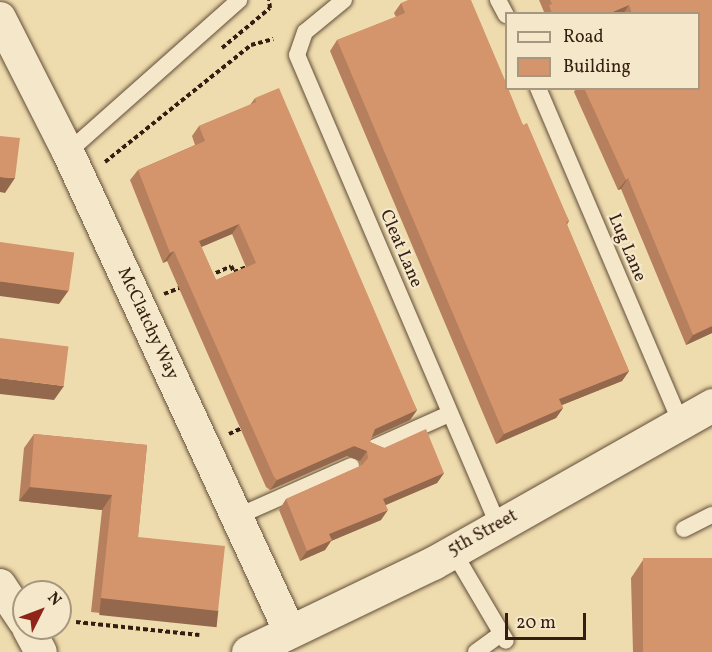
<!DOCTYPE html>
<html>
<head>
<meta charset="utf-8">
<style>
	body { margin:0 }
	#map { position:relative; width:712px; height:652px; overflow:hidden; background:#efdcae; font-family:Vollkorn,serif }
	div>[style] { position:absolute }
	.path>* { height:4px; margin-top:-2px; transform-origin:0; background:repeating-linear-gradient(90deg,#341e12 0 4.5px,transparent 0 7.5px) }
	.roads { filter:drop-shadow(0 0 2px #634e39) drop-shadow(0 0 2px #634e39) }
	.lane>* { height:16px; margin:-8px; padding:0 8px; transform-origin:8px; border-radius:8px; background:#f5e8ca }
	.street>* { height:32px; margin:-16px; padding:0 16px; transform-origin:16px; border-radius:16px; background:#f5e8ca }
	.secondary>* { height:33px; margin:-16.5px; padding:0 16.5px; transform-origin:16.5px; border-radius:16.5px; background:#f5e8ca }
	.wall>* { inset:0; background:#b67f5d }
	.shaded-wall>* { inset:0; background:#94684c; transform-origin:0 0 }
	.building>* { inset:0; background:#d4946c; transform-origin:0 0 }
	span { translate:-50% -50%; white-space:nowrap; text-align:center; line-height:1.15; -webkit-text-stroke:4.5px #f5e8ca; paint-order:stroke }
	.street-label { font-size:18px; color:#341e12 }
	.legend { position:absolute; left:505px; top:12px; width:195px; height:78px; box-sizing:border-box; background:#f5e8ca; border:2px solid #a89780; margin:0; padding:8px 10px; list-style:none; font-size:18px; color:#341e12 }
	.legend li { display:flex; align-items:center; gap:12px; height:30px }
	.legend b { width:30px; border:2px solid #a89780 }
	.north { position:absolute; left:12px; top:580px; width:60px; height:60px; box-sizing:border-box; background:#f5e8ca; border:2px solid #a89780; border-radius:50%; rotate:48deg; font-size:16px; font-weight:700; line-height:24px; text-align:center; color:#341e12 }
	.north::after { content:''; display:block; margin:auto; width:21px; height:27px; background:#8f2418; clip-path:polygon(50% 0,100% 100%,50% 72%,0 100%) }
	.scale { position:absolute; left:505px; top:613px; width:81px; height:27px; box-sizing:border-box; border:3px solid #341e12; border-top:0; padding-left:8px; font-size:18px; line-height:21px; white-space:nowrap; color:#341e12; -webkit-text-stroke:4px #f5e8ca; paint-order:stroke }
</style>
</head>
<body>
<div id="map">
	<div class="path">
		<i style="left:222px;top:48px;width:62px;rotate:-39.8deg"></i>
		<i style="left:270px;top:8px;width:8px;rotate:-97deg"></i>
		<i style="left:105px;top:162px;width:187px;rotate:-38.7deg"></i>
		<i style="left:251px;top:45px;width:23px;rotate:-15deg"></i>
		<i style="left:209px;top:276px;width:24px;rotate:-24deg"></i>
		<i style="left:231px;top:266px;width:7px;rotate:63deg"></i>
		<i style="left:234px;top:272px;width:16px;rotate:-22deg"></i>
		<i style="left:164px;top:294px;width:19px;rotate:-21deg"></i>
		<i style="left:229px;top:434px;width:17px;rotate:-25deg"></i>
		<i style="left:76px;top:622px;width:124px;rotate:6deg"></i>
	</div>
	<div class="roads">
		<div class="lane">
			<i style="left:344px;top:0;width:50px;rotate:140.6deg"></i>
			<i style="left:305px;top:32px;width:24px;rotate:109deg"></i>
			<i style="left:297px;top:55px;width:513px;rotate:66.83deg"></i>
			<i style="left:498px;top:0;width:17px;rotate:62deg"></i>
			<i style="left:538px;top:88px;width:362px;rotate:66.9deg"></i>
			<i style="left:68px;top:152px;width:229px;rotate:-41.6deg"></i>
			<i style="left:373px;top:448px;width:83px;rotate:-24.1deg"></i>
			<i style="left:236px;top:517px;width:126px;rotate:-23.9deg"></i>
			<i style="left:684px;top:529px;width:31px;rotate:-27deg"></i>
			<i style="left:453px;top:551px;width:104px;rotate:59.5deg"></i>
			<i style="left:476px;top:652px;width:31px;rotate:-36deg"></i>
		</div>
		<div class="street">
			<i style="left:0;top:18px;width:150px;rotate:63.1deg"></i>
			<i style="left:68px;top:152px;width:529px;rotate:65.18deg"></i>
			<i style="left:0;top:585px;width:43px;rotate:56.3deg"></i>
			<i style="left:28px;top:628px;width:27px;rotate:62deg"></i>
		</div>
		<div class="secondary">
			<i style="left:248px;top:652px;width:205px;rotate:-25.7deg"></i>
			<i style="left:433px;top:563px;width:321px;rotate:-29.5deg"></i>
		</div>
	</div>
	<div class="wall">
		<i style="clip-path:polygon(539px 0,712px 0,712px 333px,686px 345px,621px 189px,618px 190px,574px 92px,576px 88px,699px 88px,699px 14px,543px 14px,544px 12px)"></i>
		<i style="clip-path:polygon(401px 3px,523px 125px,569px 221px,567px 225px,629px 371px,622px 381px,562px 405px,563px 408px,556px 418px,496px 444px,330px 51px,337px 40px,396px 17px,394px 13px)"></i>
		<i style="clip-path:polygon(evenodd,255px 98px,417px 410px,410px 420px,372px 437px,370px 442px,444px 473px,437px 483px,386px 505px,381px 520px,331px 541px,325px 550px,300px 561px,279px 510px,286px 499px,361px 466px,360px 461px,347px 456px,270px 490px,266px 487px,167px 261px,163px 263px,130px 180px,138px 170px,195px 145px,192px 136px,199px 126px,250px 105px,255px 98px,232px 234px,246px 267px,216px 280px,201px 247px,232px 234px)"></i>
		<i style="clip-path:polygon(34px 434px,147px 445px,138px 537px,218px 611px,208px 625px,91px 612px,102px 510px,19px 501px,24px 448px)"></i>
		<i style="clip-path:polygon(643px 560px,712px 652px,633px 652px,631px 578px)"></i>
	</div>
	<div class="shaded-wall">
		<i style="clip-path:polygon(629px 5px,623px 14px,608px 14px)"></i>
		<i style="clip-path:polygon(0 177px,15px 178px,5px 193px,0 192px)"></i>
		<i style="clip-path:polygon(628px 178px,621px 189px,618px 190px,626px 180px)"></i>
		<i style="clip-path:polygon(239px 224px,232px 234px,192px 251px,199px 241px)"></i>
		<i style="clip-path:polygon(174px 251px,167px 261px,163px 263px,170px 253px)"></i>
		<i style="clip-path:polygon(0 281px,69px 290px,59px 304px,0 296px)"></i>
		<i style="clip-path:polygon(712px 326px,712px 333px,686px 345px,693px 335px)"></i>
		<i style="clip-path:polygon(629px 371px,622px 381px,552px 409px,559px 399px)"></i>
		<i style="clip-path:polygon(0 378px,64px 386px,54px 400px,0 394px)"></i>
		<i style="clip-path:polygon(563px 408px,556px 418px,496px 444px,504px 434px)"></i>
		<i style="clip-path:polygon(417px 410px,410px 420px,368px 439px,375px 429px)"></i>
		<i style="clip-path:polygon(354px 446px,367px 451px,360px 461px,347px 456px,270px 490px,277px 480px)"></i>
		<i style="clip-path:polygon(444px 473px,437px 483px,376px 509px,383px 499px)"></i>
		<i style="clip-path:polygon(30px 487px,112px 495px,102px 510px,19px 501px)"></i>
		<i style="clip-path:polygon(388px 510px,381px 520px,331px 541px,325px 550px,300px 561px,307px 551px,329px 534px)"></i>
		<i style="left:101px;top:598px;width:118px;height:17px;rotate:6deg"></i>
	</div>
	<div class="building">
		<i style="clip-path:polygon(408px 0,471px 0,507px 85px,507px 88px,508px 88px,523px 125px,527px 123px,569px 221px,566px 222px,629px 371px,559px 399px,563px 408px,504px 434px,337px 40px,405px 13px,401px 3px)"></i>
		<i style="clip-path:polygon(550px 0,712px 0,712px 326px,693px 335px,628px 178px,626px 180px,584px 88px,699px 88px,699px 14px,632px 14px,629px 5px,608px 14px,552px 14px,549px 5px,552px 4px)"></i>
		<i style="clip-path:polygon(evenodd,279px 88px,417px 410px,375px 429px,370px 442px,384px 448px,426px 429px,444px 473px,383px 499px,388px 510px,329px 534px,332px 540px,307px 551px,286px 499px,362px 465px,368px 458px,367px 451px,354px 446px,277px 480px,274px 477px,174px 251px,170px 253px,138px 170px,205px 141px,199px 126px,256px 102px,255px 98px,279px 88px,239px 224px,256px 263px,216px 280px,199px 241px,239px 224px)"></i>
		<i style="clip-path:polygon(0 136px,20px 138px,15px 178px,0 177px)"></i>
		<i style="left:0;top:242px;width:75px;height:39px;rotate:8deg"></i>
		<i style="left:0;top:338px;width:69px;height:40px;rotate:7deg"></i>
		<i style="clip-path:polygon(34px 434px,147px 445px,138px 537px,225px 546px,218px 611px,101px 598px,112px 495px,30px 487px)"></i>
		<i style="left:712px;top:558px;width:94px;height:69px;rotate:90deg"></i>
	</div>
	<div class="street-label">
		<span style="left:626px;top:248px;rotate:67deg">Lug Lane</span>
		<span style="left:400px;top:249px;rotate:67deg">Cleat Lane</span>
		<span style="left:147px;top:324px;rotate:65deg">McClatchy Way</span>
		<span style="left:483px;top:534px;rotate:-29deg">5th Street</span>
	</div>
	<ul class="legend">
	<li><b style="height:8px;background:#f5e8ca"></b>Road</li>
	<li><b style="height:16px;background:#d4946c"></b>Building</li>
	</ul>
	<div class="north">N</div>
	<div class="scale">20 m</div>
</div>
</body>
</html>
